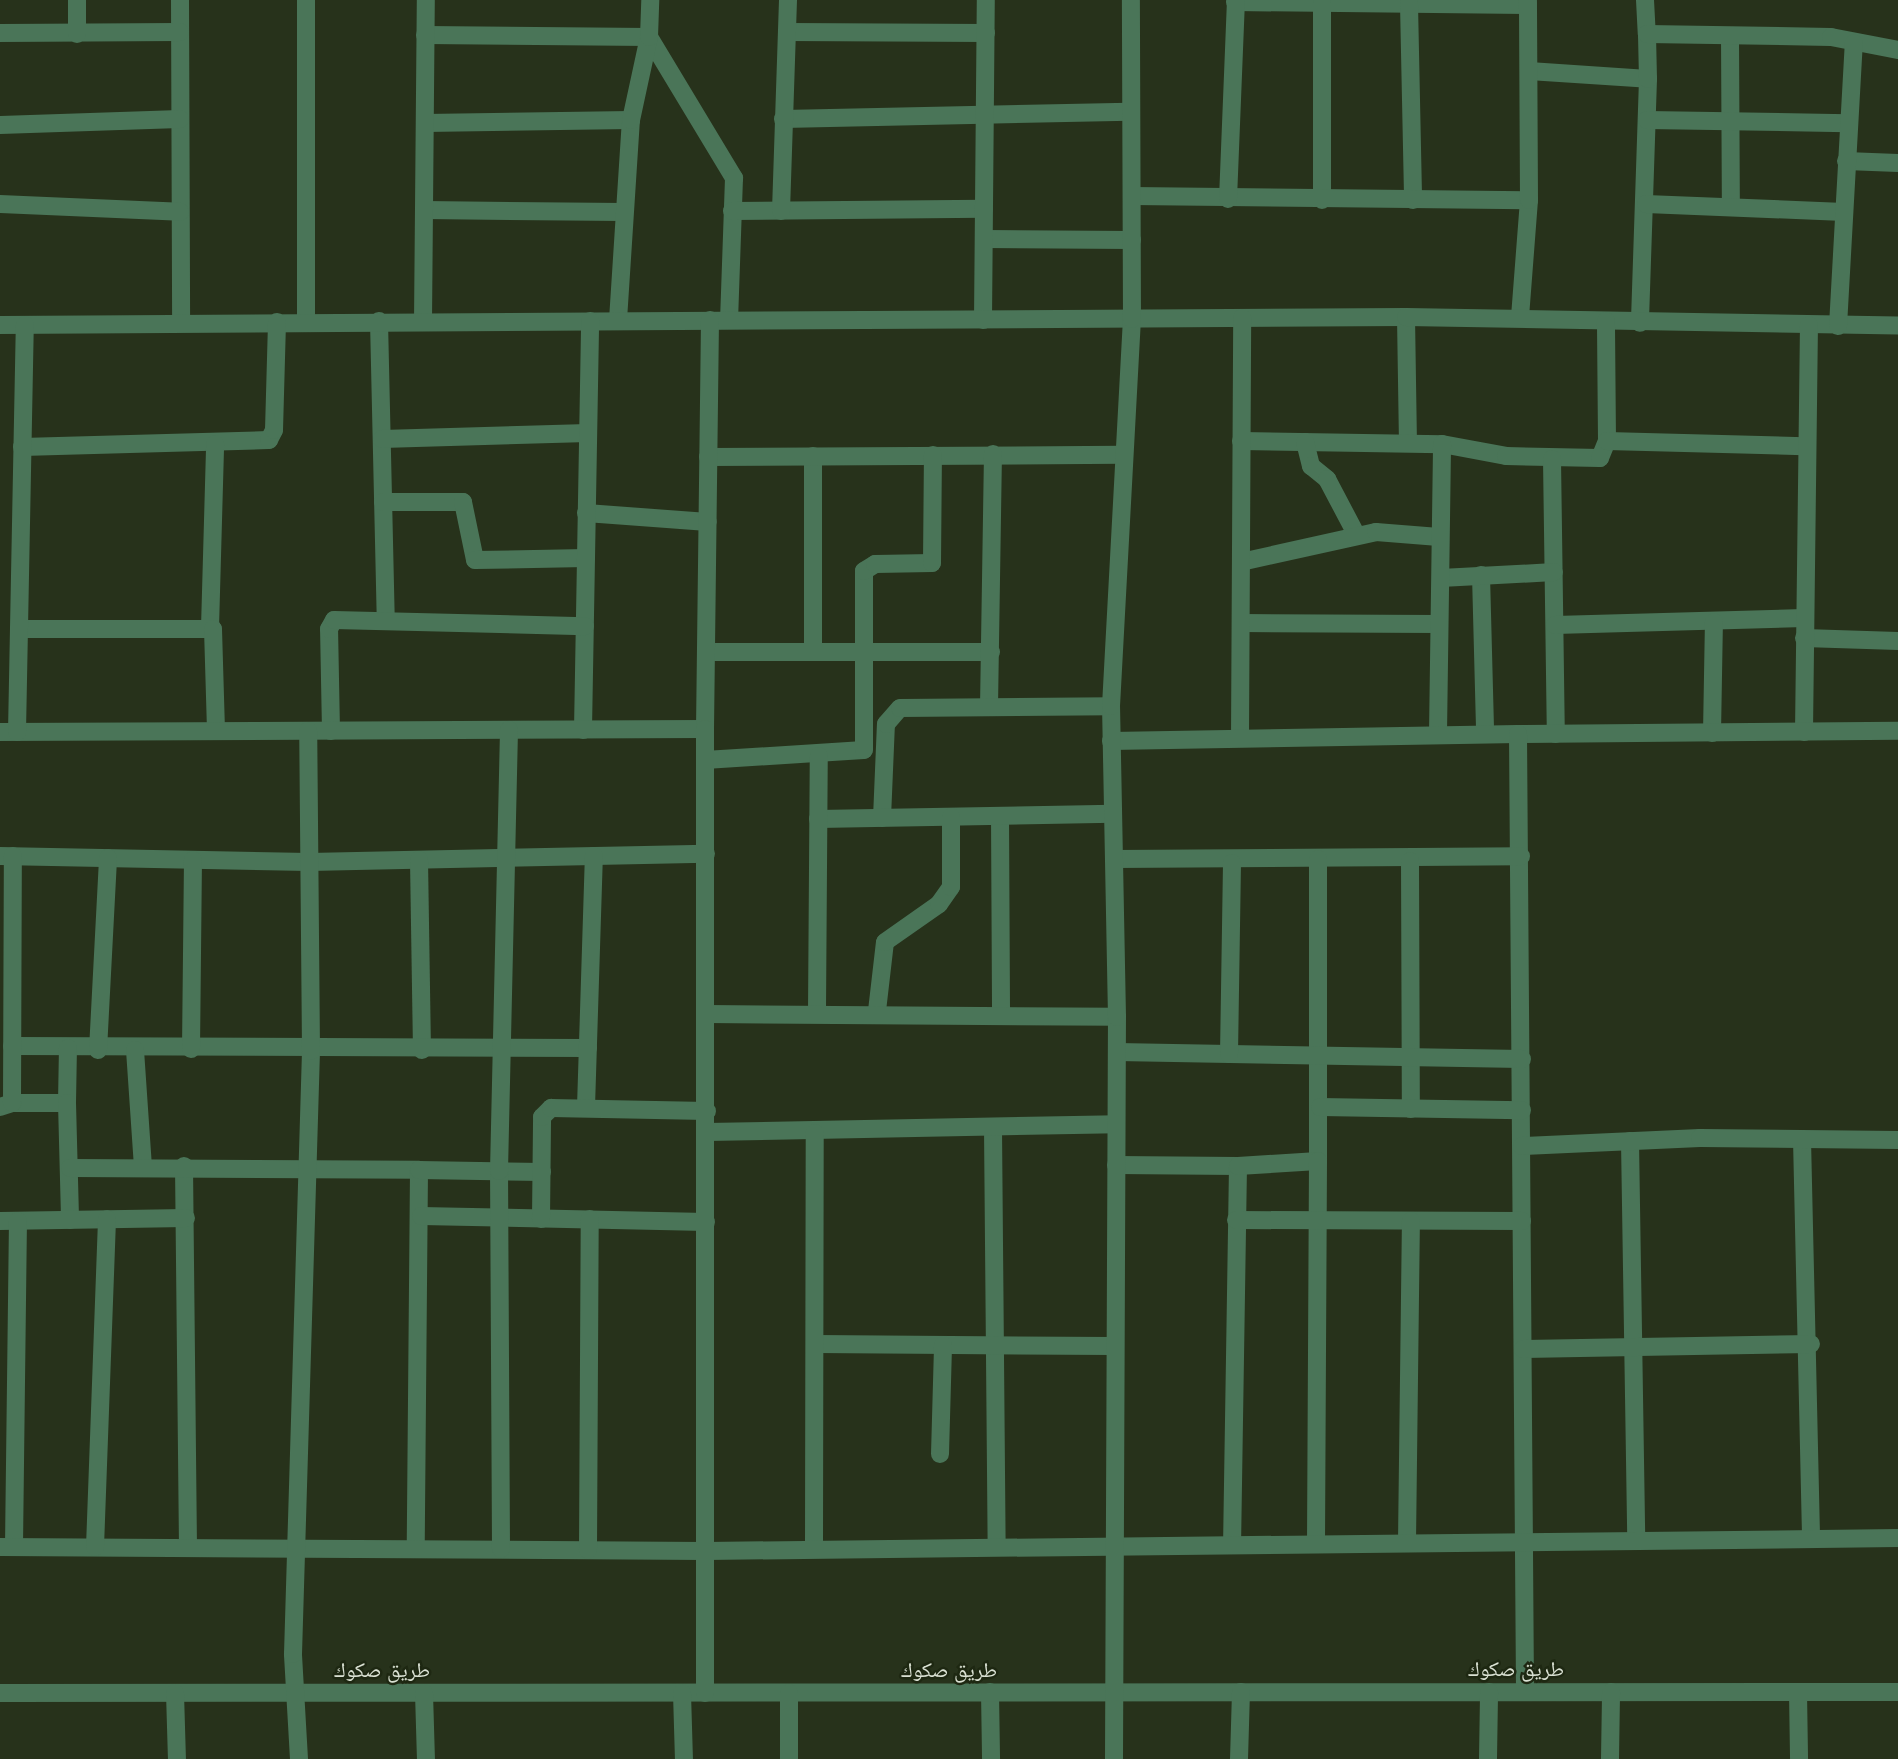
<!DOCTYPE html>
<html>
<head>
<meta charset="utf-8">
<style>
	body { margin:0 }
	#map { position:relative; width:1898px; height:1759px; overflow:hidden; background:#27321b; font-family:"Nunito Sans","Noto Naskh Arabic",sans-serif }
	div>[style] { position:absolute }
	.minor>* { height:18px; margin:-9px; padding:0 9px; transform-origin:9px; border-radius:9px; background:#4a7558 }
	span { translate:-50% -50%; white-space:nowrap; text-align:center; line-height:1.15; -webkit-text-stroke:5px #1e2812; paint-order:stroke }
	.street-label { font-size:21px; color:#dae1d3 }
</style>
</head>
<body>
<div id="map">
	<div class="minor">
		<i style="left:180px;top:0;width:323px;rotate:89.8deg"></i>
		<i style="left:306px;top:0;width:322px;rotate:90deg"></i>
		<i style="left:1645px;top:0;width:34px;rotate:87deg"></i>
		<i style="left:1235px;top:2px;width:293px;rotate:0.6deg"></i>
		<i style="left:1322px;top:3px;width:197px;rotate:90deg"></i>
		<i style="left:1409px;top:4px;width:196px;rotate:88.8deg"></i>
		<i style="left:787px;top:32px;width:199px;rotate:0.3deg"></i>
		<i style="left:0;top:33px;width:180px;rotate:-0.3deg"></i>
		<i style="left:77px;top:34px;width:34px;rotate:-90deg"></i>
		<i style="left:425px;top:35px;width:224px;rotate:0.5deg"></i>
		<i style="left:649px;top:37px;width:165px;rotate:58.9deg"></i>
		<i style="left:734px;top:178px;width:142px;rotate:92deg"></i>
		<i style="left:1730px;top:37px;width:169px;rotate:89.7deg"></i>
		<i style="left:1529px;top:71px;width:119px;rotate:3.8deg"></i>
		<i style="left:1648px;top:79px;width:244px;rotate:91.9deg"></i>
		<i style="left:1648px;top:79px;width:45px;rotate:-91.3deg"></i>
		<i style="left:1647px;top:34px;width:184px;rotate:0.9deg"></i>
		<i style="left:1831px;top:37px;width:68px;rotate:11deg"></i>
		<i style="left:783px;top:119px;width:346px;rotate:-1.2deg"></i>
		<i style="left:1647px;top:120px;width:201px;rotate:0.9deg"></i>
		<i style="left:425px;top:123px;width:206px;rotate:-0.8deg"></i>
		<i style="left:0;top:125px;width:180px;rotate:-1.9deg"></i>
		<i style="left:1846px;top:161px;width:52px;rotate:2.2deg"></i>
		<i style="left:1132px;top:196px;width:397px;rotate:0.6deg"></i>
		<i style="left:1228px;top:199px;width:199px;rotate:-87.7deg"></i>
		<i style="left:0;top:204px;width:180px;rotate:2.5deg"></i>
		<i style="left:1646px;top:204px;width:198px;rotate:2.3deg"></i>
		<i style="left:424px;top:210px;width:200px;rotate:0.6deg"></i>
		<i style="left:732px;top:211px;width:252px;rotate:-0.5deg"></i>
		<i style="left:781px;top:211px;width:211px;rotate:-88.1deg"></i>
		<i style="left:984px;top:239px;width:148px;rotate:0.4deg"></i>
		<i style="left:1406px;top:317px;width:126px;rotate:89.1deg"></i>
		<i style="left:1520px;top:317px;width:117px;rotate:-85.6deg"></i>
		<i style="left:1529px;top:200px;width:200px;rotate:-90.3deg"></i>
		<i style="left:618px;top:320px;width:200px;rotate:-86.3deg"></i>
		<i style="left:631px;top:120px;width:85px;rotate:-77.8deg"></i>
		<i style="left:649px;top:37px;width:37px;rotate:-88deg"></i>
		<i style="left:983px;top:320px;width:320px;rotate:-89.5deg"></i>
		<i style="left:379px;top:321px;width:300px;rotate:88.7deg"></i>
		<i style="left:423px;top:322px;width:322px;rotate:-89.5deg"></i>
		<i style="left:0;top:325px;width:1406px;rotate:-0.33deg"></i>
		<i style="left:1406px;top:317px;width:492px;rotate:1deg"></i>
		<i style="left:1838px;top:326px;width:283px;rotate:-86.8deg"></i>
		<i style="left:382px;top:439px;width:206px;rotate:-1.7deg"></i>
		<i style="left:1241px;top:441px;width:201px;rotate:0.9deg"></i>
		<i style="left:1442px;top:444px;width:65px;rotate:10.6deg"></i>
		<i style="left:1506px;top:456px;width:94px;rotate:1.2deg"></i>
		<i style="left:1600px;top:458px;width:18px;rotate:-68deg"></i>
		<i style="left:1607px;top:441px;width:120px;rotate:-90.5deg"></i>
		<i style="left:1607px;top:441px;width:197px;rotate:1.5deg"></i>
		<i style="left:1305px;top:442px;width:25px;rotate:76deg"></i>
		<i style="left:1311px;top:466px;width:21px;rotate:39deg"></i>
		<i style="left:1327px;top:479px;width:64px;rotate:62.2deg"></i>
		<i style="left:22px;top:447px;width:247px;rotate:-1.6deg"></i>
		<i style="left:269px;top:440px;width:11px;rotate:-63deg"></i>
		<i style="left:274px;top:430px;width:108px;rotate:-88.4deg"></i>
		<i style="left:813px;top:456px;width:196px;rotate:90deg"></i>
		<i style="left:708px;top:457px;width:414px;rotate:-0.3deg"></i>
		<i style="left:1552px;top:459px;width:275px;rotate:89.2deg"></i>
		<i style="left:383px;top:502px;width:80px"></i>
		<i style="left:463px;top:502px;width:59px;rotate:78.3deg"></i>
		<i style="left:475px;top:560px;width:111px;rotate:-1deg"></i>
		<i style="left:586px;top:513px;width:122px;rotate:4.2deg"></i>
		<i style="left:1241px;top:562px;width:138px;rotate:-12.5deg"></i>
		<i style="left:1376px;top:532px;width:63px;rotate:4.5deg"></i>
		<i style="left:1481px;top:575px;width:158px;rotate:88.5deg"></i>
		<i style="left:1441px;top:578px;width:113px;rotate:-3deg"></i>
		<i style="left:1241px;top:623px;width:198px;rotate:0.3deg"></i>
		<i style="left:1555px;top:625px;width:249px;rotate:-1.6deg"></i>
		<i style="left:210px;top:628px;width:184px;rotate:-88.4deg"></i>
		<i style="left:19px;top:629px;width:194px"></i>
		<i style="left:213px;top:629px;width:102px;rotate:88.3deg"></i>
		<i style="left:1804px;top:638px;width:94px;rotate:1.8deg"></i>
		<i style="left:706px;top:652px;width:285px"></i>
		<i style="left:989px;top:707px;width:253px;rotate:-89.1deg"></i>
		<i style="left:583px;top:730px;width:409px;rotate:-89deg"></i>
		<i style="left:331px;top:731px;width:102px;rotate:-91.1deg"></i>
		<i style="left:329px;top:629px;width:10px;rotate:-61deg"></i>
		<i style="left:334px;top:620px;width:251px;rotate:1.4deg"></i>
		<i style="left:0;top:732px;width:705px;rotate:-0.24deg"></i>
		<i style="left:705px;top:729px;width:409px;rotate:-89.3deg"></i>
		<i style="left:17px;top:732px;width:407px;rotate:-88.9deg"></i>
		<i style="left:1804px;top:732px;width:407px;rotate:-89.3deg"></i>
		<i style="left:1712px;top:733px;width:111px;rotate:-89deg"></i>
		<i style="left:1438px;top:734px;width:290px;rotate:-89.2deg"></i>
		<i style="left:1518px;top:734px;width:380px;rotate:-0.5deg"></i>
		<i style="left:1240px;top:738px;width:420px;rotate:-89.7deg"></i>
		<i style="left:1111px;top:741px;width:407px;rotate:-1deg"></i>
		<i style="left:1518px;top:734px;width:958px;rotate:89.58deg"></i>
		<i style="left:705px;top:760px;width:159px;rotate:-3.6deg"></i>
		<i style="left:864px;top:750px;width:179px;rotate:-90deg"></i>
		<i style="left:864px;top:571px;width:13px;rotate:-32deg"></i>
		<i style="left:875px;top:564px;width:57px;rotate:-1deg"></i>
		<i style="left:932px;top:563px;width:108px;rotate:-89.5deg"></i>
		<i style="left:1000px;top:816px;width:197px;rotate:89.7deg"></i>
		<i style="left:882px;top:818px;width:94px;rotate:-87.6deg"></i>
		<i style="left:886px;top:724px;width:21px;rotate:-49deg"></i>
		<i style="left:900px;top:708px;width:211px;rotate:-0.5deg"></i>
		<i style="left:818px;top:819px;width:295px;rotate:-1deg"></i>
		<i style="left:0;top:856px;width:309px;rotate:1.1deg"></i>
		<i style="left:309px;top:862px;width:397px;rotate:-1.2deg"></i>
		<i style="left:1114px;top:859px;width:407px;rotate:-0.4deg"></i>
		<i style="left:1318px;top:859px;width:302px;rotate:90deg"></i>
		<i style="left:419px;top:860px;width:190px;rotate:89.1deg"></i>
		<i style="left:1410px;top:861px;width:248px;rotate:89.8deg"></i>
		<i style="left:817px;top:1011px;width:255px;rotate:-89.6deg"></i>
		<i style="left:877px;top:1011px;width:69px;rotate:-83.4deg"></i>
		<i style="left:885px;top:942px;width:66px;rotate:-35.1deg"></i>
		<i style="left:939px;top:904px;width:21px;rotate:-55deg"></i>
		<i style="left:951px;top:887px;width:70px;rotate:-90deg"></i>
		<i style="left:706px;top:1014px;width:411px;rotate:0.4deg"></i>
		<i style="left:12px;top:1046px;width:576px;rotate:0.2deg"></i>
		<i style="left:191px;top:1049px;width:189px;rotate:-89.4deg"></i>
		<i style="left:98px;top:1050px;width:192px;rotate:-87deg"></i>
		<i style="left:135px;top:1050px;width:116px;rotate:86.1deg"></i>
		<i style="left:1117px;top:1052px;width:405px;rotate:1deg"></i>
		<i style="left:1229px;top:1054px;width:191px;rotate:-89.1deg"></i>
		<i style="left:12px;top:1103px;width:55px"></i>
		<i style="left:67px;top:1103px;width:55px;rotate:-89deg"></i>
		<i style="left:67px;top:1103px;width:117px;rotate:88.5deg"></i>
		<i style="left:0;top:1107px;width:13px;rotate:-18deg"></i>
		<i style="left:12px;top:1103px;width:247px;rotate:-89.8deg"></i>
		<i style="left:586px;top:1107px;width:251px;rotate:-88.2deg"></i>
		<i style="left:1320px;top:1107px;width:202px;rotate:0.9deg"></i>
		<i style="left:993px;top:1128px;width:419px;rotate:89.5deg"></i>
		<i style="left:707px;top:1132px;width:409px;rotate:-1.1deg"></i>
		<i style="left:1802px;top:1139px;width:398px;rotate:88.7deg"></i>
		<i style="left:1630px;top:1141px;width:400px;rotate:89.1deg"></i>
		<i style="left:1522px;top:1146px;width:178px;rotate:-2.6deg"></i>
		<i style="left:1700px;top:1138px;width:198px;rotate:0.6deg"></i>
		<i style="left:1116px;top:1165px;width:122px;rotate:0.5deg"></i>
		<i style="left:1238px;top:1166px;width:378px;rotate:90.9deg"></i>
		<i style="left:184px;top:1166px;width:380px;rotate:89.4deg"></i>
		<i style="left:1238px;top:1166px;width:80px;rotate:-3.6deg"></i>
		<i style="left:1318px;top:1161px;width:382px;rotate:90.3deg"></i>
		<i style="left:70px;top:1168px;width:349px;rotate:0.3deg"></i>
		<i style="left:419px;top:1170px;width:379px;rotate:90.5deg"></i>
		<i style="left:419px;top:1170px;width:123px;rotate:0.9deg"></i>
		<i style="left:421px;top:1216px;width:285px;rotate:1.2deg"></i>
		<i style="left:541px;top:1219px;width:102px;rotate:-89.4deg"></i>
		<i style="left:542px;top:1117px;width:13px;rotate:-45deg"></i>
		<i style="left:551px;top:1108px;width:156px;rotate:1.1deg"></i>
		<i style="left:1236px;top:1220px;width:286px;rotate:0.2deg"></i>
		<i style="left:0;top:1221px;width:186px;rotate:-0.9deg"></i>
		<i style="left:815px;top:1344px;width:298px;rotate:0.4deg"></i>
		<i style="left:1523px;top:1349px;width:288px;rotate:-1deg"></i>
		<i style="left:940px;top:1454px;width:109px;rotate:-88.4deg"></i>
		<i style="left:1407px;top:1542px;width:321px;rotate:-89.3deg"></i>
		<i style="left:814px;top:1545px;width:412px;rotate:-89.9deg"></i>
		<i style="left:14px;top:1546px;width:325px;rotate:-89.3deg"></i>
		<i style="left:0;top:1547px;width:706px;rotate:0.32deg"></i>
		<i style="left:706px;top:1551px;width:1192px;rotate:-0.62deg"></i>
		<i style="left:95px;top:1547px;width:328px;rotate:-87.9deg"></i>
		<i style="left:501px;top:1549px;width:378px;rotate:-90.3deg"></i>
		<i style="left:499px;top:1171px;width:441px;rotate:-88.7deg"></i>
		<i style="left:588px;top:1550px;width:331px;rotate:-89.7deg"></i>
		<i style="left:990px;top:1692px;width:67px;rotate:89.1deg"></i>
		<i style="left:1798px;top:1692px;width:67px;rotate:89.1deg"></i>
		<i style="left:0;top:1693px;width:1898px;rotate:-0.03deg"></i>
		<i style="left:175px;top:1693px;width:66px;rotate:88.3deg"></i>
		<i style="left:424px;top:1693px;width:66px;rotate:88.3deg"></i>
		<i style="left:682px;top:1693px;width:66px;rotate:88.3deg"></i>
		<i style="left:705px;top:1693px;width:964px;rotate:-90deg"></i>
		<i style="left:789px;top:1693px;width:66px;rotate:90deg"></i>
		<i style="left:299px;top:1759px;width:105px;rotate:-93.3deg"></i>
		<i style="left:293px;top:1654px;width:603px;rotate:-88.29deg"></i>
		<i style="left:311px;top:1051px;width:320px;rotate:-90.5deg"></i>
		<i style="left:1114px;top:1759px;width:742px;rotate:-89.77deg"></i>
		<i style="left:1117px;top:1017px;width:311px;rotate:-91.1deg"></i>
		<i style="left:1111px;top:706px;width:388px;rotate:-86.9deg"></i>
		<i style="left:1132px;top:319px;width:319px;rotate:-90.2deg"></i>
		<i style="left:1239px;top:1759px;width:67px;rotate:-88.3deg"></i>
		<i style="left:1488px;top:1759px;width:67px;rotate:-89.1deg"></i>
		<i style="left:1610px;top:1759px;width:67px;rotate:-89.1deg"></i>
	</div>
	<div class="street-label">
		<span style="left:1516px;top:1669px">طريق صكوك</span>
		<span style="left:382px;top:1670px">طريق صكوك</span>
		<span style="left:949px;top:1670px">طريق صكوك</span>
	</div>
</div>
</body>
</html>
